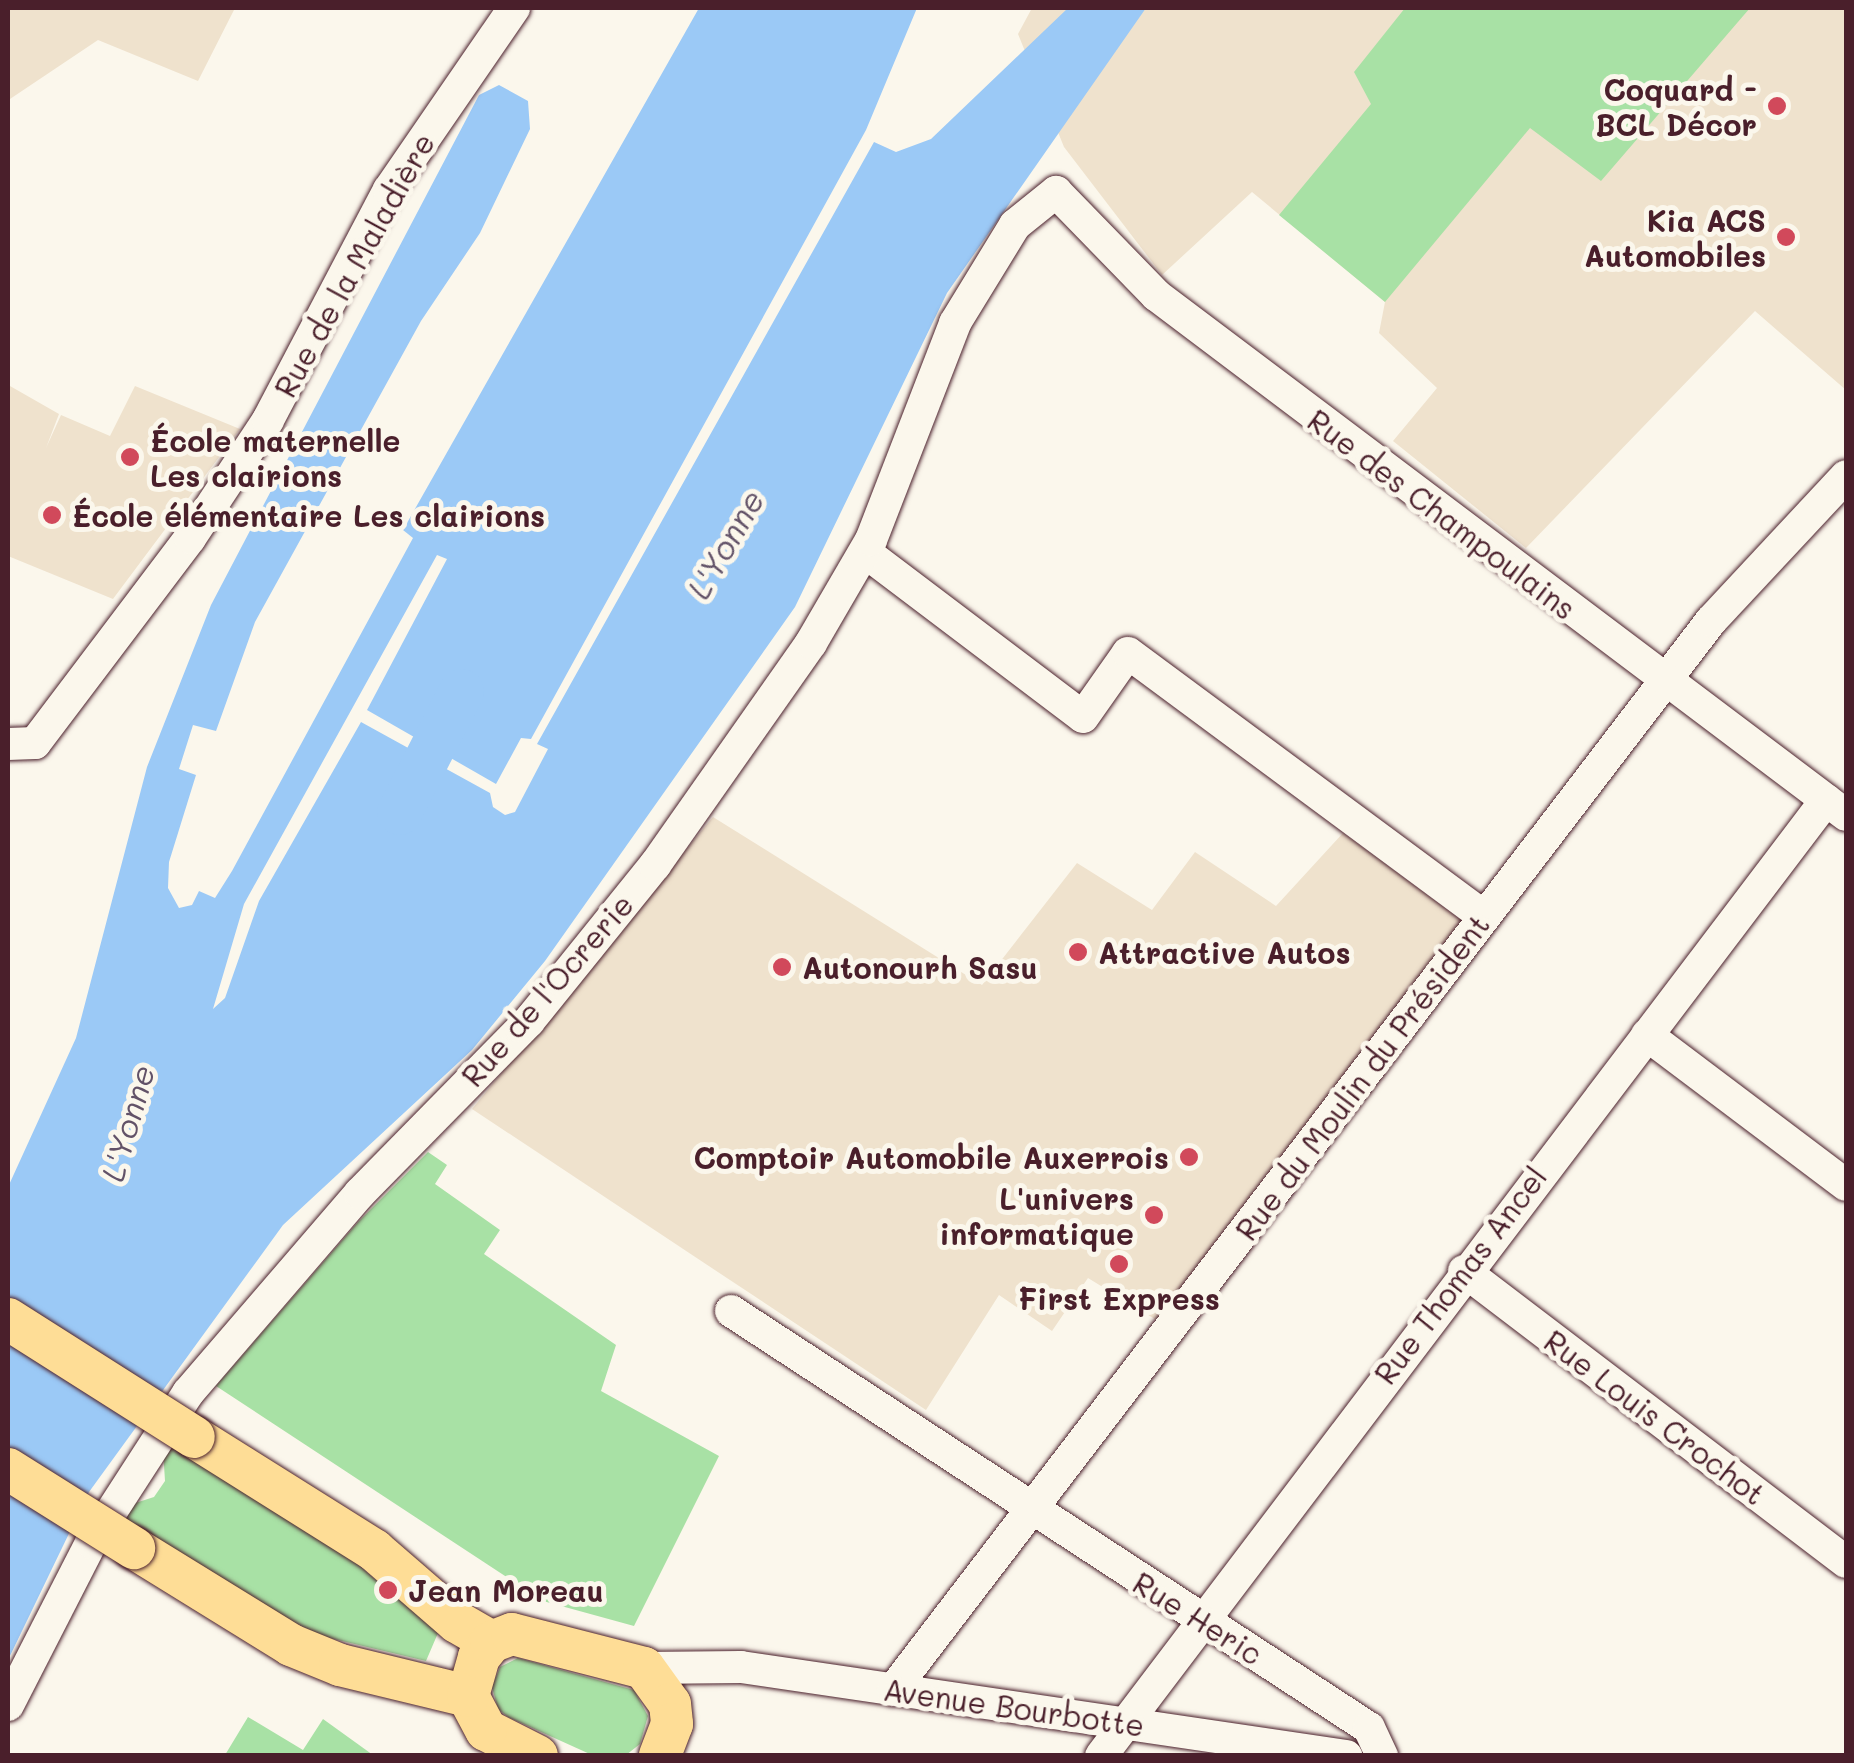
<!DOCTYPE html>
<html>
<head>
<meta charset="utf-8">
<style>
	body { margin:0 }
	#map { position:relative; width:1854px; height:1763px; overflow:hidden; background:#fbf7ec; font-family:Mali,sans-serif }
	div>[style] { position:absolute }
	.built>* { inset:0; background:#efe2cd }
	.green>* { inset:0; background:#a8e1a5 }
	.water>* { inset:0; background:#9bc9f6 }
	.river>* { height:45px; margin:-22.5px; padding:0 22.5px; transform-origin:22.5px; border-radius:22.5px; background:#9bc9f6 }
	.roads { filter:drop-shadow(0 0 2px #4a1f2b) drop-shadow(0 0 2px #4a1f2b) }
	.minor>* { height:32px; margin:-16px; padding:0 16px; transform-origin:16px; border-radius:16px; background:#fbf7ec }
	.major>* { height:42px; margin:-21px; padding:0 21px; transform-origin:21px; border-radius:21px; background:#fedd96 }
	.bridges { filter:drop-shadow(0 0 2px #4a1f2b) drop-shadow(0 0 2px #4a1f2b) }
	.major-bridge>* { height:42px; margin:-21px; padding:0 21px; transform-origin:21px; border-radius:21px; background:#fedd96 }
	.dots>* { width:28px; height:28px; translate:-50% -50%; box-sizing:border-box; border:5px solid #fbf7ec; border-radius:50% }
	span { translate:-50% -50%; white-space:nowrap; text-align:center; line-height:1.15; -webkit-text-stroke:10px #fbf7ec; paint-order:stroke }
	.poi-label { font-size:30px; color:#4a1f2b; font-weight:700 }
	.right { translate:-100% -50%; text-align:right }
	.left { translate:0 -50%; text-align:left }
	.street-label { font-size:30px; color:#4a1f2b }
	.water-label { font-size:32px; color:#625268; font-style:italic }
	.frame { position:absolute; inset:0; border:10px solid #4a1f2b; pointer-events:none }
</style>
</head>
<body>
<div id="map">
	<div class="built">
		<i style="clip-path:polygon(8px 8px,235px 8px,198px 81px,98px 40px,10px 99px)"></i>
		<i style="clip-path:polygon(1032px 8px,1846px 8px,1846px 390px,1755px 311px,1526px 548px,1393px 441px,1437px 388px,1379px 333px,1385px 302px,1252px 192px,1162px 275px,1064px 147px,1018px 34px)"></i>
		<i style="clip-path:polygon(10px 386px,59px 414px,46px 448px,61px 415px,110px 436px,135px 386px,240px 429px,113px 599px,8px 556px)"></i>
		<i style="clip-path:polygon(713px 817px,982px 985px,1077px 863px,1152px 910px,1195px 852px,1276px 906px,1343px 833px,1464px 922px,1158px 1321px,1088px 1278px,1052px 1331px,999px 1295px,926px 1410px,472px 1109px)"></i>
	</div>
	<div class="green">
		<i style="clip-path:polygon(1405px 8px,1750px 8px,1601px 181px,1530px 128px,1385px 302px,1279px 215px,1371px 104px,1354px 72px)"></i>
		<i style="clip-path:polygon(428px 1152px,447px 1165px,435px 1184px,500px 1230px,484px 1254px,616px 1345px,601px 1391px,719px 1456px,634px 1626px,543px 1601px,216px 1386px,358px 1222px)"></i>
		<i style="clip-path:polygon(171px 1437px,333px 1543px,438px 1633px,426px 1661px,321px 1636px,264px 1607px,120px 1515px,126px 1506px,154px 1497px,165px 1481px,163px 1449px)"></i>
		<i style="clip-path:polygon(518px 1658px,634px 1690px,648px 1716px,640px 1744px,626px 1755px,592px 1755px,508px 1717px,498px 1709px,492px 1687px,500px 1667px)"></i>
		<i style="clip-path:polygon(248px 1717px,303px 1750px,323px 1719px,373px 1755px,225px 1755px)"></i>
	</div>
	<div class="water">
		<i style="clip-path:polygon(699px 8px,917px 8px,866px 130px,531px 739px,521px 738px,496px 784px,367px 710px,447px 559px,437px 555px,244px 904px,213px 1009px,225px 998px,259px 901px,361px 722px,490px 793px,493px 807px,505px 815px,515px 812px,548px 749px,537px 744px,874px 142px,896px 152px,931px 139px,1068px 8px,1146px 8px,947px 293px,795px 607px,545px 961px,472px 1050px,283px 1225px,89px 1492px,8px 1660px,8px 1187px,76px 1038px,147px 767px,211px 605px,479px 95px,499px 85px,528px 101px,530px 129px,480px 233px,421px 321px,255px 622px,216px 731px,193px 725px,179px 769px,196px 775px,169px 862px,168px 888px,179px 908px,192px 905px,199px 891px,215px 898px,232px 871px,413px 538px,403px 530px)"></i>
	</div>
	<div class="river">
		<i style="left:399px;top:812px;width:136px;rotate:-62.9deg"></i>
	</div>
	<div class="roads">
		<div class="minor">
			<i style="left:865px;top:552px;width:273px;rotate:37.1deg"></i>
			<i style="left:1083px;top:717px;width:78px;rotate:-54.9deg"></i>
			<i style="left:1128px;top:653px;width:443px;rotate:36.5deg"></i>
			<i style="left:8px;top:744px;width:27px;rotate:-2deg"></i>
			<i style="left:35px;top:743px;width:257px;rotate:-52.9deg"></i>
			<i style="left:190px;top:538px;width:141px;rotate:-56.5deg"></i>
			<i style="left:268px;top:420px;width:260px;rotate:-62.3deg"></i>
			<i style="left:389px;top:190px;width:221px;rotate:-55.5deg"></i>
			<i style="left:1647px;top:1035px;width:249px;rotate:37deg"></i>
			<i style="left:1464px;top:1271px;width:480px;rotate:37.3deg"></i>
			<i style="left:731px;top:1311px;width:762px;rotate:33.17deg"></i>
			<i style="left:1369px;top:1728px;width:31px;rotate:65deg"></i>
			<i style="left:644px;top:1668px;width:97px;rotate:-0.6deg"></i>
			<i style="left:741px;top:1667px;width:612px;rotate:8.37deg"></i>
			<i style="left:893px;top:1690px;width:1346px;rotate:-52.58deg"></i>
			<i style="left:1711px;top:621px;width:198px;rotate:-47deg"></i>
			<i style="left:8px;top:1705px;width:182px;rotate:-62.9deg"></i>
			<i style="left:91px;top:1543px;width:179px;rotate:-57.1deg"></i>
			<i style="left:188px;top:1393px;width:264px;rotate:-49.3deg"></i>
			<i style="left:360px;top:1193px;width:241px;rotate:-45.5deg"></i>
			<i style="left:529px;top:1021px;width:201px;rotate:-51.1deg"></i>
			<i style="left:655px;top:865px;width:271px;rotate:-54.9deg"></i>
			<i style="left:811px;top:643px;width:119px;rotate:-59.8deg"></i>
			<i style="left:871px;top:540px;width:233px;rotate:-68.8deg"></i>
			<i style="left:955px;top:323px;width:115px;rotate:-58.5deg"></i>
			<i style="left:1015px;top:225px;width:53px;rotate:-38.8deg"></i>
			<i style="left:1056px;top:192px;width:144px;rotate:45.8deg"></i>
			<i style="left:1156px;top:295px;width:864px;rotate:37deg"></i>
			<i style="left:1101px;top:1756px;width:1200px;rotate:-52.82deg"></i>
		</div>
		<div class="major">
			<i style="left:194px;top:1437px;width:213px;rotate:32.1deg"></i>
			<i style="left:374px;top:1550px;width:110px;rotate:40.9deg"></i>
			<i style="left:457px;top:1622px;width:39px;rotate:30deg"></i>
			<i style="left:134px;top:1548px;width:185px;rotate:31.7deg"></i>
			<i style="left:291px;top:1645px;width:53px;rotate:22.2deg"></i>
			<i style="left:340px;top:1665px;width:132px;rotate:13.6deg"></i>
			<i style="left:537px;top:1756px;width:57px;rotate:-153deg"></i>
			<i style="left:486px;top:1730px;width:38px;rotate:-118deg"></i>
			<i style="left:468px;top:1696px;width:41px;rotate:-74.2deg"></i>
			<i style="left:479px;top:1657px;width:19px;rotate:-51deg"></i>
			<i style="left:491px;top:1642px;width:22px;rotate:-21deg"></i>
			<i style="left:512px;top:1634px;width:136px;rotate:14.4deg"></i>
			<i style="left:644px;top:1668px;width:44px;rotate:54.2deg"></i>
			<i style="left:670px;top:1704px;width:20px;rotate:84deg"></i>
			<i style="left:672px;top:1724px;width:34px;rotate:111deg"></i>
		</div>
	</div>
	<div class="bridges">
		<div class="major-bridge">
			<i style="left:8px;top:1319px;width:220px;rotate:32.4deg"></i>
			<i style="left:8px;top:1469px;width:149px;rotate:32.1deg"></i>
		</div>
	</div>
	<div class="dots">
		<i style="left:1777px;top:106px;background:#d1495b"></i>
		<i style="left:1786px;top:237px;background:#d1495b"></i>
		<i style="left:130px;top:457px;background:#d1495b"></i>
		<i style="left:52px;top:515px;background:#d1495b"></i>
		<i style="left:1078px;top:952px;background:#d1495b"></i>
		<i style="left:782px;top:967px;background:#d1495b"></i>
		<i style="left:1189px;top:1157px;background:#d1495b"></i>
		<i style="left:1154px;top:1215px;background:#d1495b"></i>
		<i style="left:1119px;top:1264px;background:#d1495b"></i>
		<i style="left:388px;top:1590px;background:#d1495b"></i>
	</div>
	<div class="poi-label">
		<span class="right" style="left:1757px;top:106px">Coquard -<br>BCL Décor</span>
		<span class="right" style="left:1766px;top:237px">Kia ACS<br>Automobiles</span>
		<span class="left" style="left:150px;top:457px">École maternelle<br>Les clairions</span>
		<span class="left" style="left:72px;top:515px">École élémentaire Les clairions</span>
		<span class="left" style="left:1098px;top:952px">Attractive Autos</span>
		<span class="left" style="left:802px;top:967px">Autonourh Sasu</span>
		<span class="right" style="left:1169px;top:1157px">Comptoir Automobile Auxerrois</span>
		<span class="right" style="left:1134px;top:1215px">L'univers<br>informatique</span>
		<span style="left:1119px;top:1298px">First Express</span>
		<span class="left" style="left:408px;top:1590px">Jean Moreau</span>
	</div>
	<div class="street-label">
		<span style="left:354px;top:265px;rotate:-61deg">Rue de la Maladière</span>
		<span style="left:1442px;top:514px;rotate:37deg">Rue des Champoulains</span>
		<span style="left:547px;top:990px;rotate:-49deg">Rue de l'Ocrerie</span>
		<span style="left:1362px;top:1077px;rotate:-53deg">Rue du Moulin du Président</span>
		<span style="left:1460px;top:1275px;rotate:-53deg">Rue Thomas Ancel</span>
		<span style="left:1655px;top:1417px;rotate:37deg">Rue Louis Crochot</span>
		<span style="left:1198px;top:1618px;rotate:32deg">Rue Heric</span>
		<span style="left:1014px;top:1707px;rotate:8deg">Avenue Bourbotte</span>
	</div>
	<div class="water-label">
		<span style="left:725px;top:544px;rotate:-60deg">L'Yonne</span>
		<span style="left:127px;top:1123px;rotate:-74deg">L'Yonne</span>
	</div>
	<div class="frame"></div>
</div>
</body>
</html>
